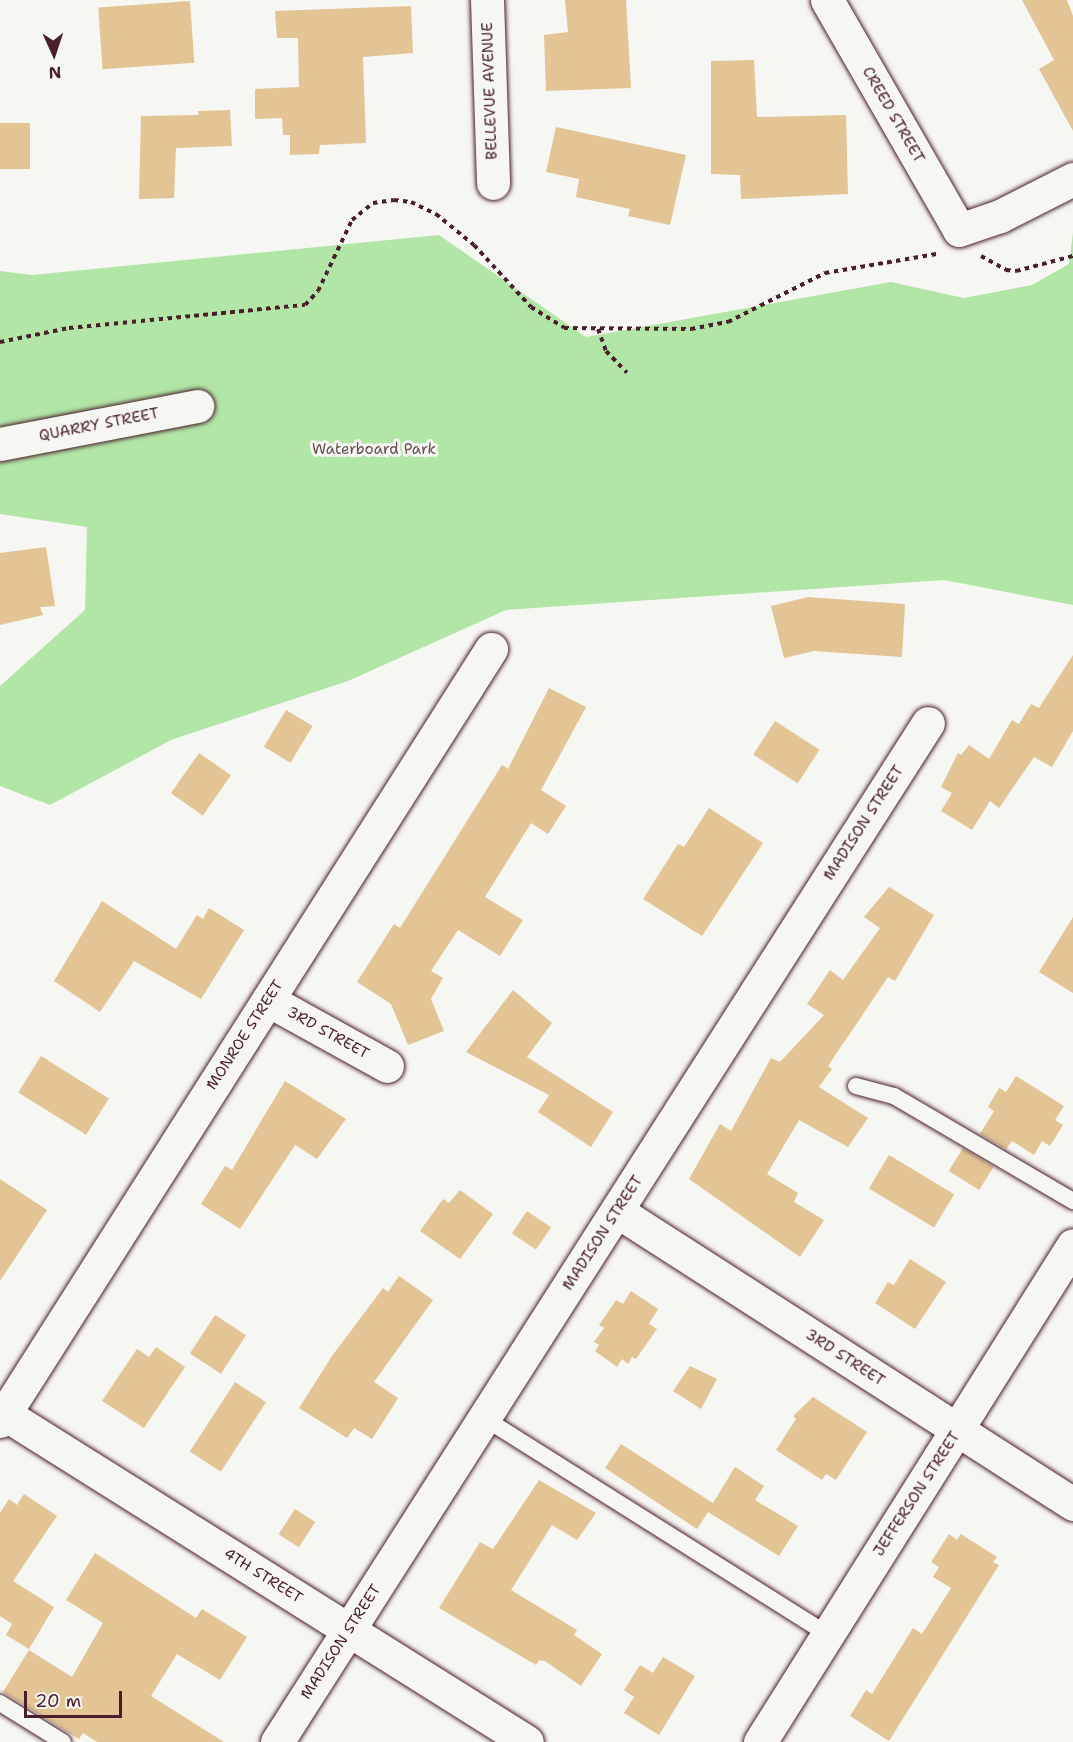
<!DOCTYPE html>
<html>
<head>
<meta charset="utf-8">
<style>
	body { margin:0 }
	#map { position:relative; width:1073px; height:1742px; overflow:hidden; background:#f6f6f2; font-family:"Shantell Sans",sans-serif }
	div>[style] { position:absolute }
	.green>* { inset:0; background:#b2e6a7 }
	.building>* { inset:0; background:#e2c495; transform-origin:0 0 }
	.path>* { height:4px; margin-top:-2px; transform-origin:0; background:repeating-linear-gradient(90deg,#4a1f2b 0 4.5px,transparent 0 9px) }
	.roads { filter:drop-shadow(0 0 2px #4a1f2b) drop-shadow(0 0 2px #4a1f2b) }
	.lane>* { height:16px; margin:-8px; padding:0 8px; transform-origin:8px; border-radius:8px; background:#f6f6f2 }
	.street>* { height:33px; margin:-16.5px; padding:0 16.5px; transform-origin:16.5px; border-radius:16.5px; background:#f6f6f2 }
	span { translate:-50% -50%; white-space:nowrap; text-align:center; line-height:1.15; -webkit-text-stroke:6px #f6f6f2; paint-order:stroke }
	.street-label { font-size:15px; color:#4a1f2b }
	.park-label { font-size:15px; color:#64514a }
	.north { position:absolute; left:24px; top:24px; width:60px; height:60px; -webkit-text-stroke:4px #f6f6f2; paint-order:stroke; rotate:177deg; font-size:16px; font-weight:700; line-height:24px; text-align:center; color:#4a1f2b }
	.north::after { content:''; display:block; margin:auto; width:21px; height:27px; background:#4a1f2b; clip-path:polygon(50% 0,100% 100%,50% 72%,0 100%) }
	.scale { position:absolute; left:24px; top:1691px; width:98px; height:27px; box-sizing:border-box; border:3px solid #4a1f2b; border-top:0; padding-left:8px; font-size:18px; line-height:21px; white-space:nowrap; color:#4a1f2b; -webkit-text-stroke:4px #f6f6f2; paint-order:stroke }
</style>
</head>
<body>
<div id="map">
	<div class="green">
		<i style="clip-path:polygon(1073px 232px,1073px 605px,944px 580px,506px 610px,348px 681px,171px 740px,50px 805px,0 786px,0 686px,85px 610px,87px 527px,0 514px,0 271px,32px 275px,439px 235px,586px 337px,891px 282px,964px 298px,1032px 285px,1069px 264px)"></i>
	</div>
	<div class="building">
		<i style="clip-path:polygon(565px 0,626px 0,631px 88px,546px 91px,544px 35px,568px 32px)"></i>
		<i style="clip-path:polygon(1022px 0,1067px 0,1073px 16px,1073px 131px,1039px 69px,1054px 60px)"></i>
		<i style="left:190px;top:1px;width:62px;height:92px;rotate:86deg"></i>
		<i style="clip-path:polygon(411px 6px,413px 53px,363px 57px,366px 143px,320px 145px,319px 154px,290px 155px,290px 135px,283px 135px,282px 118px,255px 119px,255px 89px,299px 87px,298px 38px,277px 38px,275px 11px)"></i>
		<i style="clip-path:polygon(754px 60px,757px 117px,846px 115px,848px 194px,741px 199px,740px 175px,711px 174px,711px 61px)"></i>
		<i style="clip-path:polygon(230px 110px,232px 146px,176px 148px,174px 198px,139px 199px,141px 116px,199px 115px,198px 111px)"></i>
		<i style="left:0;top:123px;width:30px;height:46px"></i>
		<i style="clip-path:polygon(556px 127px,686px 155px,670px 225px,628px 216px,630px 209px,576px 197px,579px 179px,546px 172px)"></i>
		<i style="clip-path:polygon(46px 547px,55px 606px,40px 607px,43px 615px,0 625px,0 553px)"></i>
		<i style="clip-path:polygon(808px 597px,905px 604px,902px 657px,814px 651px,784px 658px,771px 606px)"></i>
		<i style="clip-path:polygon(1073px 655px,1073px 731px,1052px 767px,1034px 757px,999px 808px,990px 801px,972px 830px,941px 811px,952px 793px,941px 787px,958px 753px,961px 755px,969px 745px,989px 759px,1012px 720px,1019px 724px,1031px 704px,1039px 708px)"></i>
		<i style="clip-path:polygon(549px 688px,586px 707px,541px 790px,566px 806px,548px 834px,531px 823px,485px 897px,523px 920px,500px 956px,458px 930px,431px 971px,443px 978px,431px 999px,444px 1031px,408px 1045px,391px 1004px,357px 982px,394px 924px,400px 928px,502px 765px,508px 769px)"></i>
		<i style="left:286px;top:710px;width:31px;height:43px;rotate:31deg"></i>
		<i style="left:775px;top:721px;width:53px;height:40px;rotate:33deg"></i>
		<i style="left:199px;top:753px;width:39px;height:49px;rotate:35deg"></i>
		<i style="clip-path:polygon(709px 808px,763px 843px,702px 936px,643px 899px,678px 844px,684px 847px)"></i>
		<i style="clip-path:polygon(889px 887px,934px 915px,895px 981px,888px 977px,828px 1066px,832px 1069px,819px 1087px,868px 1118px,848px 1147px,799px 1120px,767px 1174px,798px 1193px,794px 1202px,824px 1220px,800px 1257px,689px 1179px,720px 1124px,731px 1131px,771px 1058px,780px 1062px,824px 1015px,807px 1004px,830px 970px,843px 980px,880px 928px,864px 917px)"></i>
		<i style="clip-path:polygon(102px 901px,176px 949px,197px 915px,203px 919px,209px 908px,244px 930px,201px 999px,134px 961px,100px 1012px,54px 981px)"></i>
		<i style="clip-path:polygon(1073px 917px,1073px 993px,1039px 972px)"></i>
		<i style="clip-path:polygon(513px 990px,552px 1023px,527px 1057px,613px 1112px,591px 1147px,538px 1112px,549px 1095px,466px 1052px)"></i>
		<i style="left:41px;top:1056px;width:80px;height:43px;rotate:32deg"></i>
		<i style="clip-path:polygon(1016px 1076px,1064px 1106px,1055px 1120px,1063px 1125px,1050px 1146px,1042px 1141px,1034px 1155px,1012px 1141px,1006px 1149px,980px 1134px,994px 1111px,988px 1107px,999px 1088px,1006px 1092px)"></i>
		<i style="clip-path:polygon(285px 1081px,346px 1119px,317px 1159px,295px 1145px,240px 1229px,201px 1204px,225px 1166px,232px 1170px)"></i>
		<i style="left:963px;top:1148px;width:36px;height:27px;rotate:32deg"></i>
		<i style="left:889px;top:1155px;width:76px;height:39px;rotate:31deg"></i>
		<i style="clip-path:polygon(0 1179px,47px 1210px,0 1281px)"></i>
		<i style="clip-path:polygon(460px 1190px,493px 1214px,460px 1259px,420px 1231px,443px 1199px,449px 1203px)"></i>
		<i style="left:527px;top:1211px;width:29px;height:27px;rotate:34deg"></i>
		<i style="clip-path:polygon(910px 1259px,946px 1282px,915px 1329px,875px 1303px,888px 1282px,894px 1285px)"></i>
		<i style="clip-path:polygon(399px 1276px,433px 1300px,374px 1382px,398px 1398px,392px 1408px,372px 1439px,354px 1428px,347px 1438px,299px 1408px,332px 1356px,383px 1288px,388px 1292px)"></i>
		<i style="clip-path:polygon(631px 1291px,658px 1309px,649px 1324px,657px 1329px,636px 1359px,632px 1357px,628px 1364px,622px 1359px,617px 1367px,595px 1351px,599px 1345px,594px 1342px,604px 1328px,599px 1325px,616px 1300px,623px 1304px)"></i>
		<i style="left:215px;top:1315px;width:37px;height:46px;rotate:33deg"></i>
		<i style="clip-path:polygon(156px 1347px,185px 1367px,144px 1428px,102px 1401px,137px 1349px,149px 1357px)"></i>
		<i style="clip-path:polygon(690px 1366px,717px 1379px,701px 1409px,673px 1391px)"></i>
		<i style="left:235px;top:1382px;width:37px;height:83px;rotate:33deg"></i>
		<i style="clip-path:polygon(813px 1397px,867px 1432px,836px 1480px,826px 1474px,822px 1480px,776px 1450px,796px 1419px,793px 1416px)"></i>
		<i style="clip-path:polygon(621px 1444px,713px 1503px,735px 1467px,764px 1486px,755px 1500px,798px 1526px,779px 1556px,708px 1512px,697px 1529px,605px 1468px)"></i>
		<i style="clip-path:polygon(539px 1480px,596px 1513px,577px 1540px,552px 1525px,511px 1590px,577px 1630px,574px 1635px,602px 1654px,581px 1686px,545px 1661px,539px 1660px,536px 1665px,439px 1608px,480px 1542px,493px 1549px)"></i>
		<i style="clip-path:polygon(24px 1494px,57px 1516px,13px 1581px,54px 1607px,29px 1649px,6px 1635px,12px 1624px,0 1616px,0 1513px,9px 1499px,17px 1505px)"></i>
		<i style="left:295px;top:1509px;width:24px;height:30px;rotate:33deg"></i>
		<i style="clip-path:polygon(949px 1534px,957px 1540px,961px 1534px,997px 1557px,993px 1562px,999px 1565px,889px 1741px,850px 1716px,866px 1690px,872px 1694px,913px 1628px,922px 1634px,951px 1588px,933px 1577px,939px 1567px,931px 1562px)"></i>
		<i style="clip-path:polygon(95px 1553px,196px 1618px,202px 1609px,247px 1637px,220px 1680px,177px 1654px,151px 1696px,224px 1742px,97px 1742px,83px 1733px,79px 1739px,3px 1692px,29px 1650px,72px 1677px,103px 1623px,66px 1600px)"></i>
		<i style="clip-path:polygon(663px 1657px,695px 1676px,659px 1735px,624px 1713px,634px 1697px,624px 1690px,640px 1665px,653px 1673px)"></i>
	</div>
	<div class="path">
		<i style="left:981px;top:256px;width:29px;rotate:29deg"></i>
		<i style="left:1006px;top:270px;width:10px;rotate:6deg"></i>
		<i style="left:1016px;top:271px;width:59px;rotate:-14.7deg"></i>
		<i style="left:598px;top:329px;width:23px;rotate:70deg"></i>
		<i style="left:606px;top:351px;width:30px;rotate:46deg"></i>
		<i style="left:0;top:342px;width:70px;rotate:-11.5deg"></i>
		<i style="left:69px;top:328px;width:237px;rotate:-5.6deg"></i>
		<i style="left:305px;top:305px;width:19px;rotate:-47deg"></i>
		<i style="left:318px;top:291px;width:79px;rotate:-64.4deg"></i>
		<i style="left:352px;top:220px;width:27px;rotate:-39deg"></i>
		<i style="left:373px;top:203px;width:21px;rotate:-8deg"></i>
		<i style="left:394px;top:200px;width:17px;rotate:7deg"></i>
		<i style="left:411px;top:202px;width:28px;rotate:26deg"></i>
		<i style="left:436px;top:214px;width:49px;rotate:39.2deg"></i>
		<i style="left:474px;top:245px;width:84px;rotate:47.4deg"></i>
		<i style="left:531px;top:307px;width:39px;rotate:32deg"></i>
		<i style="left:564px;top:328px;width:127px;rotate:0.5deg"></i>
		<i style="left:691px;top:329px;width:38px;rotate:-11deg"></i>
		<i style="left:728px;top:322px;width:109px;rotate:-26.8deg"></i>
		<i style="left:825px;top:273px;width:113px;rotate:-9.7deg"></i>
	</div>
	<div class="roads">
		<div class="lane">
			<i style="left:856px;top:1086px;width:39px;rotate:15deg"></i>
			<i style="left:894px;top:1096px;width:208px;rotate:30.4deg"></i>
			<i style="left:484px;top:1418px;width:405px;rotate:32.2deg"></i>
			<i style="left:0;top:1703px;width:74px;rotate:31.8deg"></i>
		</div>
		<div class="street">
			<i style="left:487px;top:0;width:183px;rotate:88.1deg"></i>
			<i style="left:827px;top:0;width:265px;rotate:60.1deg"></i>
			<i style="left:959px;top:230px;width:43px;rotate:-18.9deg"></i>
			<i style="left:1000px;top:216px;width:82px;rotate:-26.9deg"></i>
			<i style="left:0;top:444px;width:201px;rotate:-10.9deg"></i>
			<i style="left:268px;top:1000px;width:136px;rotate:29deg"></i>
			<i style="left:617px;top:1211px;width:542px;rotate:32.72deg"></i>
			<i style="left:0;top:1411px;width:622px;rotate:32.13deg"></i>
			<i style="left:0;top:1421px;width:915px;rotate:-57.54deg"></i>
			<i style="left:277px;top:1742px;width:1209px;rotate:-57.43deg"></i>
			<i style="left:760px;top:1742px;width:587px;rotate:-57.8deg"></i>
		</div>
	</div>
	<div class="street-label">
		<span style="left:490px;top:91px;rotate:-92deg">BELLEVUE AVENUE</span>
		<span style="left:893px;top:115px;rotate:60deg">CREED STREET</span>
		<span style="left:99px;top:425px;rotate:-11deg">QUARRY STREET</span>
		<span style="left:864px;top:823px;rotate:-57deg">MADISON STREET</span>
		<span style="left:328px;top:1033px;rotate:29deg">3RD STREET</span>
		<span style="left:245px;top:1035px;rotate:-57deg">MONROE STREET</span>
		<span style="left:603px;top:1233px;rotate:-57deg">MADISON STREET</span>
		<span style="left:845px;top:1358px;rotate:33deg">3RD STREET</span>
		<span style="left:917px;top:1494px;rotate:-57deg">JEFFERSON STREET</span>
		<span style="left:263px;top:1576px;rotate:32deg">4TH STREET</span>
		<span style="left:341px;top:1642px;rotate:-57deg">MADISON STREET</span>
	</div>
	<div class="park-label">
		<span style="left:374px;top:450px">Waterboard Park</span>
	</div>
	<div class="north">N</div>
	<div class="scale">20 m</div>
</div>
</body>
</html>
